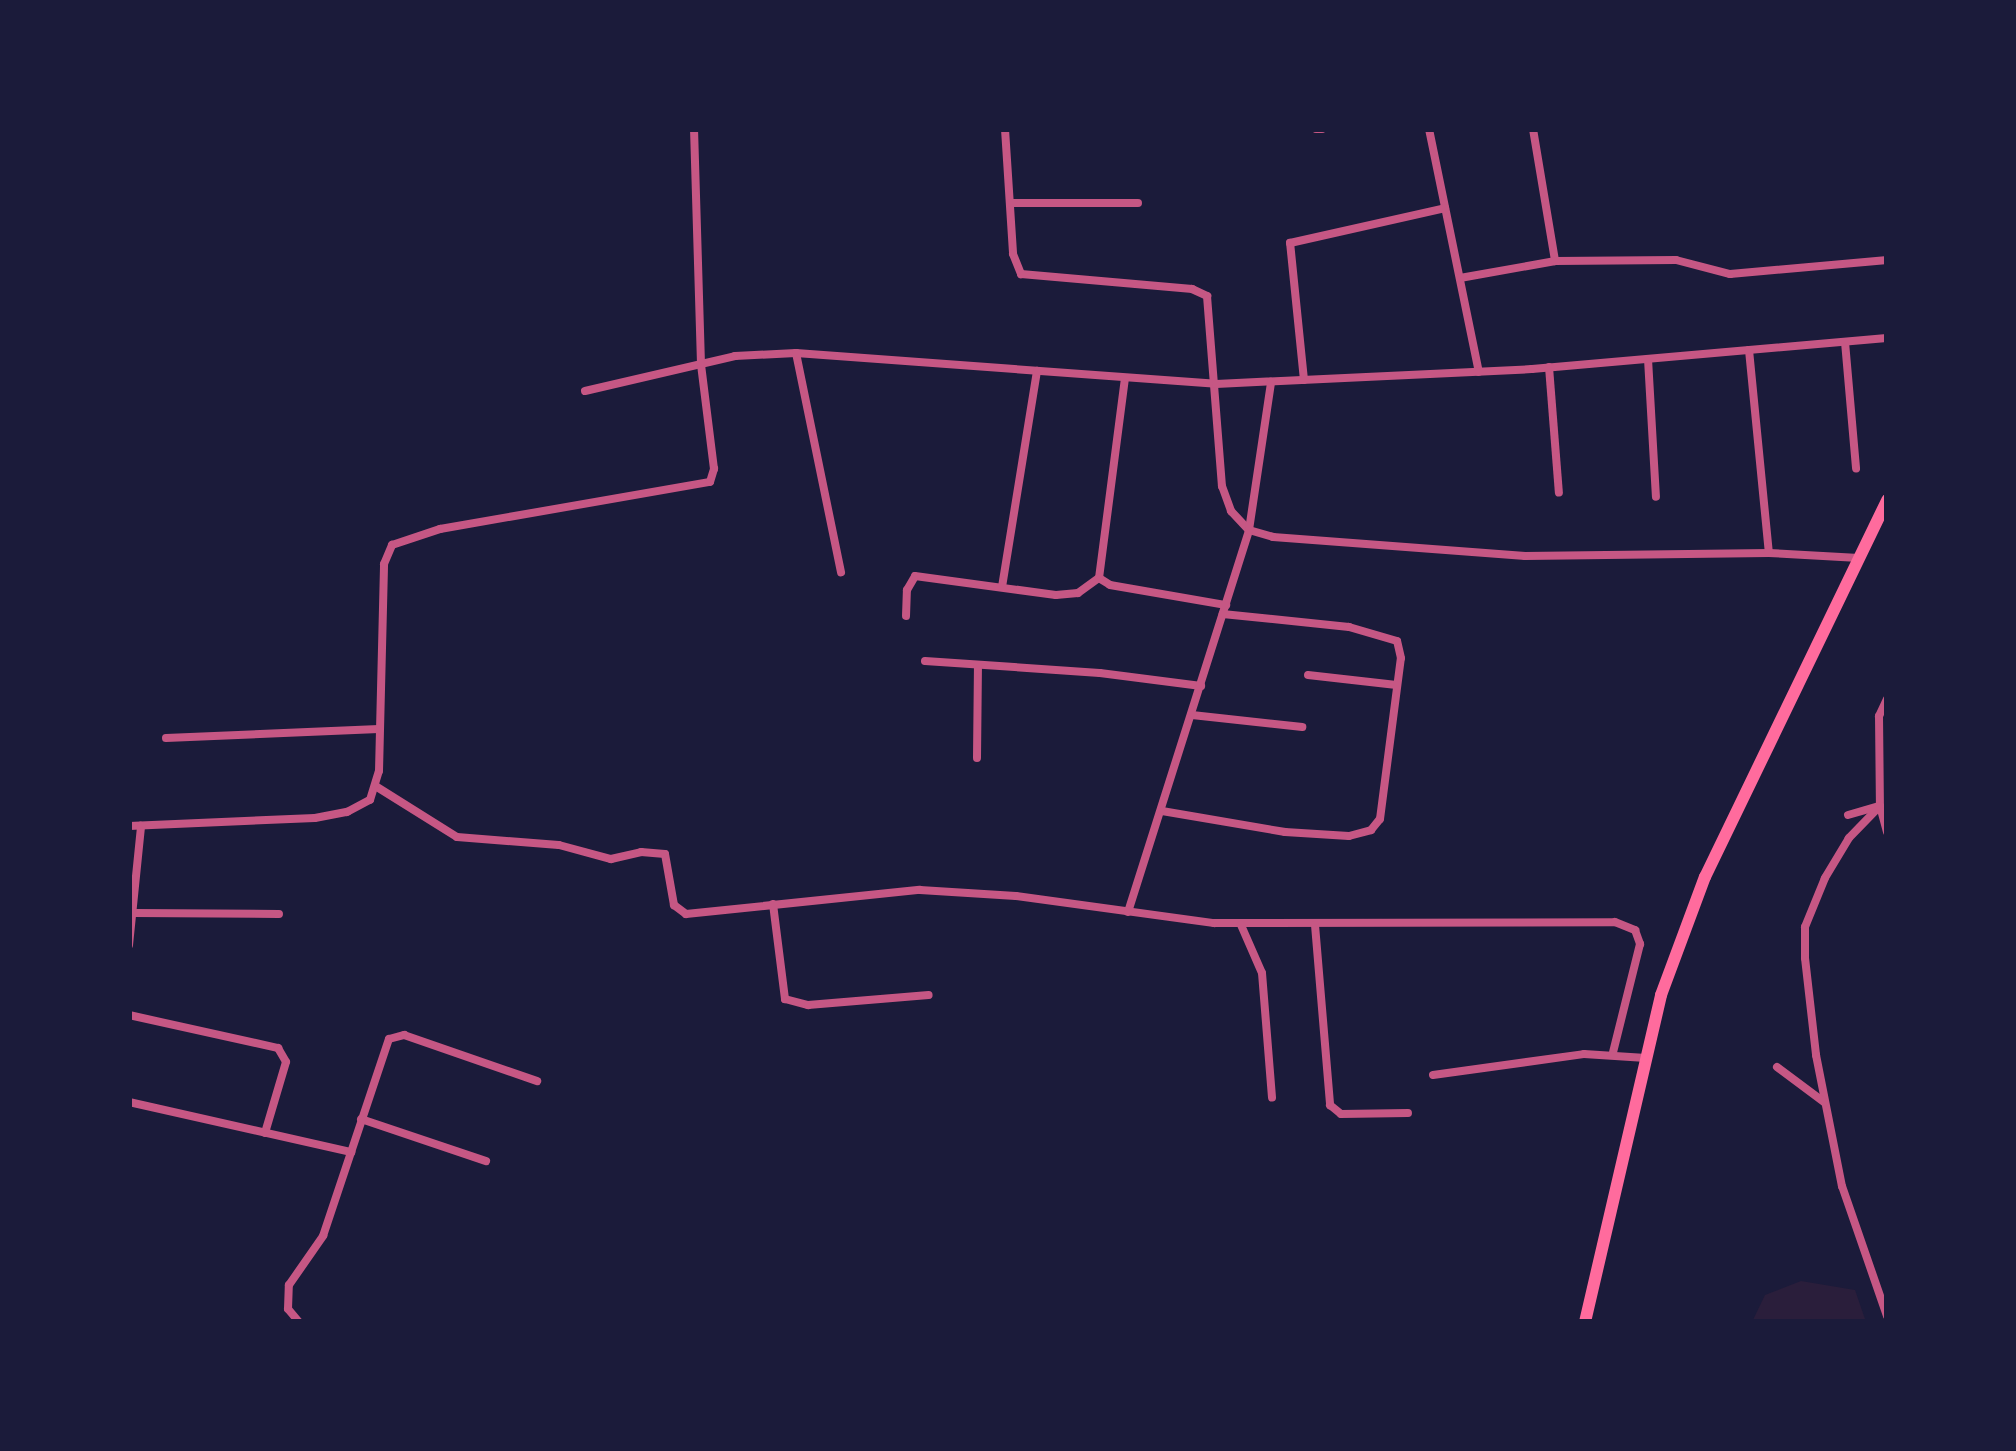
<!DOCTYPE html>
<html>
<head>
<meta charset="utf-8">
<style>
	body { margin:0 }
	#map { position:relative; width:2016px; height:1451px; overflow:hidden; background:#1b1b3a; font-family:"Golos Text",sans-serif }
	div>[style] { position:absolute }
	.green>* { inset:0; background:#2a1e3b }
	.minor>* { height:8px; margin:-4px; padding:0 4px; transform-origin:4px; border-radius:4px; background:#c65784 }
	.primary>* { height:12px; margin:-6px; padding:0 6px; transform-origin:6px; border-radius:6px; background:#ff6b9d }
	span { translate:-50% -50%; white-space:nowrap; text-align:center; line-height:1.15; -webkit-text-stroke:12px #1b1b3a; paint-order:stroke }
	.frame { position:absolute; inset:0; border:132px solid #1b1b3a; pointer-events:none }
</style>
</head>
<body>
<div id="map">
	<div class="green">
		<i style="clip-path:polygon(1801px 1281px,1855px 1290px,1866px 1322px,1752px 1322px,1765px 1295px)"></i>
	</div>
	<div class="minor">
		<i style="left:1005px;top:129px;width:125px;rotate:86.3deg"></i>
		<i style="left:1013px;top:254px;width:22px;rotate:68deg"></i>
		<i style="left:1021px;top:274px;width:172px;rotate:5deg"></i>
		<i style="left:1192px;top:289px;width:17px;rotate:25deg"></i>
		<i style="left:1207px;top:296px;width:191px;rotate:85.5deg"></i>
		<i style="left:1222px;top:486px;width:27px;rotate:70deg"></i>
		<i style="left:1231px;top:511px;width:26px;rotate:47deg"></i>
		<i style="left:1249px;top:530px;width:25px;rotate:16deg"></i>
		<i style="left:1273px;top:537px;width:253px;rotate:4.3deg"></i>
		<i style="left:1525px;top:556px;width:244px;rotate:-0.7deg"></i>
		<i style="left:1769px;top:553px;width:90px;rotate:3.2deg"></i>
		<i style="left:1316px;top:129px;width:6px"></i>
		<i style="left:1429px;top:129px;width:248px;rotate:78.4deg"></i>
		<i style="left:1533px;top:129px;width:134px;rotate:80.5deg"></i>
		<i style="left:1010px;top:203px;width:128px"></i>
		<i style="left:1460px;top:278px;width:97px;rotate:-10.1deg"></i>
		<i style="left:1555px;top:261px;width:121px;rotate:-0.5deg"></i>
		<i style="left:1676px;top:260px;width:56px;rotate:14.5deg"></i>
		<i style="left:1730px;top:274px;width:158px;rotate:-5.1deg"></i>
		<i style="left:1845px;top:342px;width:127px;rotate:85deg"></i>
		<i style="left:1749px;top:350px;width:204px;rotate:84.4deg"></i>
		<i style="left:796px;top:353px;width:224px;rotate:78.4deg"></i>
		<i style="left:1648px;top:359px;width:138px;rotate:86.7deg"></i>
		<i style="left:1549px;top:367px;width:126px;rotate:85.5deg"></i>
		<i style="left:1125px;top:378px;width:202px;rotate:97.4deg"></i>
		<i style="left:1099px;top:578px;width:13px;rotate:32deg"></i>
		<i style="left:1110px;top:585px;width:118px;rotate:9.8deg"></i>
		<i style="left:1304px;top:380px;width:138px;rotate:-95.8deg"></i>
		<i style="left:1290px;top:243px;width:159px;rotate:-12.7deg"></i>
		<i style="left:585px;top:391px;width:154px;rotate:-13.1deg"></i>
		<i style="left:735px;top:356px;width:61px;rotate:-2.8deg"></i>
		<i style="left:796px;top:353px;width:421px;rotate:4.2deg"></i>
		<i style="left:1216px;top:384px;width:316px;rotate:-2.7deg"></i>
		<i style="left:1532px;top:369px;width:356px;rotate:-5deg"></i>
		<i style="left:1002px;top:587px;width:219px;rotate:-80.8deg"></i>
		<i style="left:906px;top:616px;width:26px;rotate:-88deg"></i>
		<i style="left:907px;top:590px;width:16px;rotate:-60deg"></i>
		<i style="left:915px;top:576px;width:142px;rotate:7.7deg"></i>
		<i style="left:1056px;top:595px;width:22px;rotate:-5deg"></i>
		<i style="left:1078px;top:593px;width:26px;rotate:-36deg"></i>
		<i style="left:925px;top:661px;width:175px;rotate:3.9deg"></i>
		<i style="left:1100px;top:673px;width:102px;rotate:7.3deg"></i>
		<i style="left:1308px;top:675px;width:89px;rotate:6.5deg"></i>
		<i style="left:1887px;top:699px;width:19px;rotate:115deg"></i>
		<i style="left:1879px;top:716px;width:90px;rotate:89.4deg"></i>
		<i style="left:1880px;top:806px;width:27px;rotate:75deg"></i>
		<i style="left:1192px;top:715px;width:111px;rotate:6.2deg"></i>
		<i style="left:166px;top:738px;width:213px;rotate:-2.4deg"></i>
		<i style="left:977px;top:758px;width:93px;rotate:-89.4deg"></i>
		<i style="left:377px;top:787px;width:94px;rotate:32deg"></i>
		<i style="left:457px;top:837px;width:102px;rotate:4.5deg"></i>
		<i style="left:559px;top:845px;width:54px;rotate:15.1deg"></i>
		<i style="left:611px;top:859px;width:31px;rotate:-13deg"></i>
		<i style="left:641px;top:852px;width:24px;rotate:5deg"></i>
		<i style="left:665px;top:854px;width:52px;rotate:80deg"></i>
		<i style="left:674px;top:905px;width:15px;rotate:37deg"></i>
		<i style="left:686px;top:914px;width:235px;rotate:-5.9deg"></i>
		<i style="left:920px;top:890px;width:96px;rotate:3.6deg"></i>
		<i style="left:1016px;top:896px;width:200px;rotate:7.8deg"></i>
		<i style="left:1214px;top:923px;width:401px;rotate:-0.1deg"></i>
		<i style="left:1615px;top:922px;width:22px;rotate:22deg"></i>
		<i style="left:1635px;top:930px;width:15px;rotate:70deg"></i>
		<i style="left:1640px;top:944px;width:111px;rotate:104deg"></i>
		<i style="left:1880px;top:806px;width:45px;rotate:134.1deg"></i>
		<i style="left:1849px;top:838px;width:47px;rotate:121deg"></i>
		<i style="left:1825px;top:878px;width:53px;rotate:112.2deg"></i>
		<i style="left:1805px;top:927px;width:31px;rotate:90deg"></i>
		<i style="left:1805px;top:958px;width:98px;rotate:83.5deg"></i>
		<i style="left:1816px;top:1055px;width:134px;rotate:78.8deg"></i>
		<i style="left:1842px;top:1186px;width:138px;rotate:70.9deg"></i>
		<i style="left:1162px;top:811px;width:125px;rotate:9.7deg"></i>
		<i style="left:1285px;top:832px;width:64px;rotate:3.6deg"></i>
		<i style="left:1349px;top:836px;width:23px;rotate:-15deg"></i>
		<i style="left:1371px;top:830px;width:14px;rotate:-51deg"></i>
		<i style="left:1380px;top:819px;width:162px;rotate:-82.6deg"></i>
		<i style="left:1401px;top:658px;width:17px;rotate:-103deg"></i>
		<i style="left:1397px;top:641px;width:50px;rotate:-163.7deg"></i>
		<i style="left:1349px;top:627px;width:127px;rotate:-174.1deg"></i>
		<i style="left:1848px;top:815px;width:32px;rotate:-16deg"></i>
		<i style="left:129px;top:826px;width:186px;rotate:-2.5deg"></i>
		<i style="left:315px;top:818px;width:33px;rotate:-11deg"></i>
		<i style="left:347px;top:812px;width:26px;rotate:-28deg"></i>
		<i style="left:370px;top:800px;width:30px;rotate:-73deg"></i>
		<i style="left:379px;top:771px;width:207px;rotate:-88.6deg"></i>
		<i style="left:384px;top:564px;width:21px;rotate:-67deg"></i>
		<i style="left:392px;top:545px;width:51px;rotate:-18.4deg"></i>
		<i style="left:440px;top:529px;width:274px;rotate:-9.9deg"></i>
		<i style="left:710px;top:482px;width:14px;rotate:-73deg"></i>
		<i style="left:714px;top:469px;width:106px;rotate:-97.1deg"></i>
		<i style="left:701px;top:364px;width:235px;rotate:-91.7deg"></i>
		<i style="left:773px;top:904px;width:96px;rotate:82.8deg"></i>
		<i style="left:785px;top:999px;width:24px;rotate:15deg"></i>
		<i style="left:808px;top:1005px;width:121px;rotate:-4.7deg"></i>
		<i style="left:1128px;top:912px;width:401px;rotate:-72.4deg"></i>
		<i style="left:1249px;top:530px;width:150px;rotate:-81.5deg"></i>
		<i style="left:134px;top:913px;width:145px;rotate:0.4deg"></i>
		<i style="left:1241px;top:925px;width:52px;rotate:66.4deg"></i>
		<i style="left:1262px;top:973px;width:125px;rotate:85.4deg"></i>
		<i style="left:1315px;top:925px;width:181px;rotate:85.2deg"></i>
		<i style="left:1330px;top:1105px;width:14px;rotate:39deg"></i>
		<i style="left:1341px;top:1114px;width:67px;rotate:-0.9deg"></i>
		<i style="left:129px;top:945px;width:120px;rotate:-84.2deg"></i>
		<i style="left:129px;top:1015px;width:153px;rotate:12.5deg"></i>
		<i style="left:278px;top:1048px;width:16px;rotate:60deg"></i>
		<i style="left:286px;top:1062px;width:74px;rotate:106.5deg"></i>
		<i style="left:1777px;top:1067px;width:59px;rotate:36.7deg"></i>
		<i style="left:1433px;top:1075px;width:152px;rotate:-7.9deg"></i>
		<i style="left:1584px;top:1054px;width:62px;rotate:3.7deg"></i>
		<i style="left:129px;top:1102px;width:228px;rotate:12.7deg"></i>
		<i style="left:361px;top:1119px;width:132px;rotate:18.6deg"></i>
		<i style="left:299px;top:1322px;width:17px;rotate:-130deg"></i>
		<i style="left:288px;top:1309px;width:24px;rotate:-88deg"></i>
		<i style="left:289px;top:1285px;width:60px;rotate:-55.2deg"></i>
		<i style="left:323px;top:1236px;width:208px;rotate:-71.5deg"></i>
		<i style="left:389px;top:1039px;width:16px;rotate:-15deg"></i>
		<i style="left:404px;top:1035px;width:141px;rotate:19.1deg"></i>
	</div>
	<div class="primary">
		<i style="left:1585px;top:1322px;width:336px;rotate:-76.9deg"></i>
		<i style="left:1661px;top:995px;width:126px;rotate:-69.6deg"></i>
		<i style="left:1705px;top:877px;width:419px;rotate:-64.2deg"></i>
	</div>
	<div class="frame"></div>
</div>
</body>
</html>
